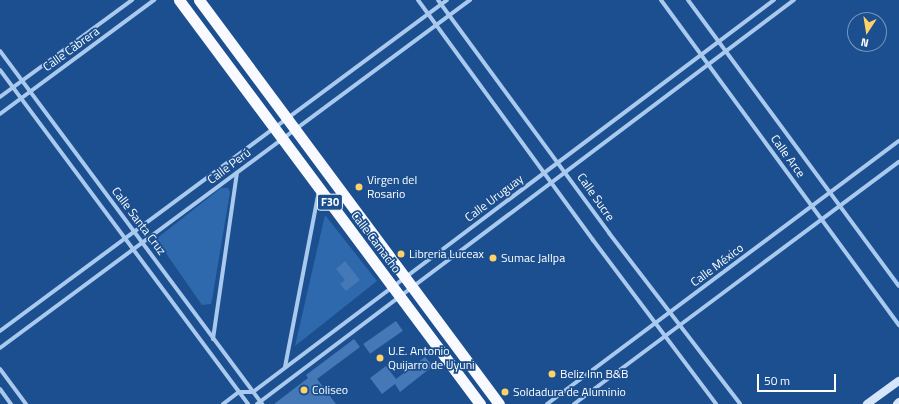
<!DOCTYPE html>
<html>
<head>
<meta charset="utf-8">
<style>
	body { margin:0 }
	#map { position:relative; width:899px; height:404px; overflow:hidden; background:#1b4f8f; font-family:"Titillium Web",sans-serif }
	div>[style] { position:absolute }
	.green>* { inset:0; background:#2e69ad }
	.building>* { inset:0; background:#4478b7; transform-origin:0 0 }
	.minor>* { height:4px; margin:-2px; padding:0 2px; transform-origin:2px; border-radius:2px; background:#a9c9ee }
	.secondary>* { height:8px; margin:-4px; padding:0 4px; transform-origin:4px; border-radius:4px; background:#d6e6fa }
	.trunk>* { height:11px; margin:-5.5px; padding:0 5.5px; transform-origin:5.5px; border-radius:5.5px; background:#f8faff }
	.dots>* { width:11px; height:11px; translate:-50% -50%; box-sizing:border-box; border:2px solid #1b4f8f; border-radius:50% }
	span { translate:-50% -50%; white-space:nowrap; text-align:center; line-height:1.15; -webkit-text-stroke:3.5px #1b4f8f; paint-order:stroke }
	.shield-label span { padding:1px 3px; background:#1b4f8f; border:1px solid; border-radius:3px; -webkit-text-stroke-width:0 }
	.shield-label { font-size:11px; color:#fff; font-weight:700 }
	.street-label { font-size:12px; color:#fff }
	.poi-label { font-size:12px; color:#fff }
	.left { translate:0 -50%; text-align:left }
	.north { position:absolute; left:847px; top:12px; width:40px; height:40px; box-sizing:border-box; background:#1b4f8f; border:1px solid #7695bc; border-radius:50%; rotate:192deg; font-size:11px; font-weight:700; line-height:16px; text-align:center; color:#fff }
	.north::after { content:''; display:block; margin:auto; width:14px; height:18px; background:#ffd166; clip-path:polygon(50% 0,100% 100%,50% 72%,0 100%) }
	.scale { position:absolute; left:757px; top:374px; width:79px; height:18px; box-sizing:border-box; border:2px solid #fff; border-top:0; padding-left:5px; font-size:12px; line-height:14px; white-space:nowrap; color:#fff; -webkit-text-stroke:3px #1b4f8f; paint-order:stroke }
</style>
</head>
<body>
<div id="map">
	<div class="green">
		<i style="clip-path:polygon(221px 188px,228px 188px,230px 192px,212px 300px,211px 304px,202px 305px,156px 239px)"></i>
		<i style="clip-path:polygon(325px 215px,377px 281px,295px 346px)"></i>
	</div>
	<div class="building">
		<i style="clip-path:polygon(345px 261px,360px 280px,346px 291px,340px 284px,345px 280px,336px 269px)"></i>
		<i style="left:396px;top:321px;width:12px;height:40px;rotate:55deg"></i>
		<i style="clip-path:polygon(354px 339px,360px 347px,317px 379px,336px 404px,274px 404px,308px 378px,306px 375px)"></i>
		<i style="clip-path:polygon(425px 357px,433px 366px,400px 392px,395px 384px,382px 394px,370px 378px,386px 366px,396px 379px)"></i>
	</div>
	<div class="minor">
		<i style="left:418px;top:0;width:297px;rotate:53.9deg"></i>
		<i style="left:593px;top:240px;width:205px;rotate:53.1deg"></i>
		<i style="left:438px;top:0;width:289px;rotate:53.7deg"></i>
		<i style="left:609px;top:233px;width:215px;rotate:52.5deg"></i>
		<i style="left:661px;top:0;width:403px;rotate:53.8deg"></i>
		<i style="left:688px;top:0;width:355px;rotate:53.6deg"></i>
		<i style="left:0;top:51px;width:440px;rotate:53.4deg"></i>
		<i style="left:0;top:70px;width:416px;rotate:53.4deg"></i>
		<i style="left:0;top:97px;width:164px;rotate:-36.3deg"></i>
		<i style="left:0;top:114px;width:192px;rotate:-36.5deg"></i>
		<i style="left:0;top:331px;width:556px;rotate:-36.52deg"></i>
		<i style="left:213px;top:339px;width:168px;rotate:-81.8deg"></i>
		<i style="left:0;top:348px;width:585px;rotate:-36.52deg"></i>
		<i style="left:285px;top:367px;width:179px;rotate:-79.1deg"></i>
		<i style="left:0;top:369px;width:44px;rotate:53.4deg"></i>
		<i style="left:0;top:389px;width:19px;rotate:54deg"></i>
		<i style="left:223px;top:404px;width:20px;rotate:-37deg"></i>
		<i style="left:239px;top:392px;width:14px"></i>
		<i style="left:253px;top:392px;width:652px;rotate:-36.96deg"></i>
		<i style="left:257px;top:404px;width:672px;rotate:-36.96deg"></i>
		<i style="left:547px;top:404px;width:439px;rotate:-36.8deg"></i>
		<i style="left:574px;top:404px;width:405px;rotate:-36.7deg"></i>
	</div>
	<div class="secondary">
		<i style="left:867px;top:404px;width:39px;rotate:-36deg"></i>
		<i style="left:897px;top:404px;width:3px;rotate:-45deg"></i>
	</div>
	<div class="trunk">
		<i style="left:179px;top:0;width:504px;rotate:53.31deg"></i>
		<i style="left:199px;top:0;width:503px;rotate:53.4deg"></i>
	</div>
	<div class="dots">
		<i style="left:359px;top:187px;background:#ffd166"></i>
		<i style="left:401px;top:254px;background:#ffd166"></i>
		<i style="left:493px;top:258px;background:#ffd166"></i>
		<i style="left:380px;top:358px;background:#ffd166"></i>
		<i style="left:552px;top:374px;background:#ffd166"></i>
		<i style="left:304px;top:390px;background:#ffd166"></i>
		<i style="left:505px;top:392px;background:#ffd166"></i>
	</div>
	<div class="shield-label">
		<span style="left:330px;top:202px">F30</span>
	</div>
	<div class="street-label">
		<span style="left:71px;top:49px;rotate:-36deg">Calle Cabrera</span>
		<span style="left:788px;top:156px;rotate:54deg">Calle Arce</span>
		<span style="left:229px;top:166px;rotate:-37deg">Calle Perú</span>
		<span style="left:596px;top:197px;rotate:55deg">Calle Sucre</span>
		<span style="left:494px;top:198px;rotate:-37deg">Calle Uruguay</span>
		<span style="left:139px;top:221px;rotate:53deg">Calle Santa Cruz</span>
		<span style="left:376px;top:242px;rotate:53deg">Calle Camacho</span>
		<span style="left:717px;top:265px;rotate:-37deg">Calle México</span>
	</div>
	<div class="poi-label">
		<span class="left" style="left:367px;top:187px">Virgen del<br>Rosario</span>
		<span class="left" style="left:409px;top:254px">Libreria Luceax</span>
		<span class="left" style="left:501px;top:258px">Sumac Jallpa</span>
		<span class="left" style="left:388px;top:358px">U.E. Antonio<br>Quijarro de Uyuni</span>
		<span class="left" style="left:560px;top:374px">Beliz Inn B&amp;B</span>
		<span class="left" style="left:312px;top:390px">Coliseo</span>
		<span class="left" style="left:513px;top:392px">Soldadura de Aluminio</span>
	</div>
	<div class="north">N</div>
	<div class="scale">50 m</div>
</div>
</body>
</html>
